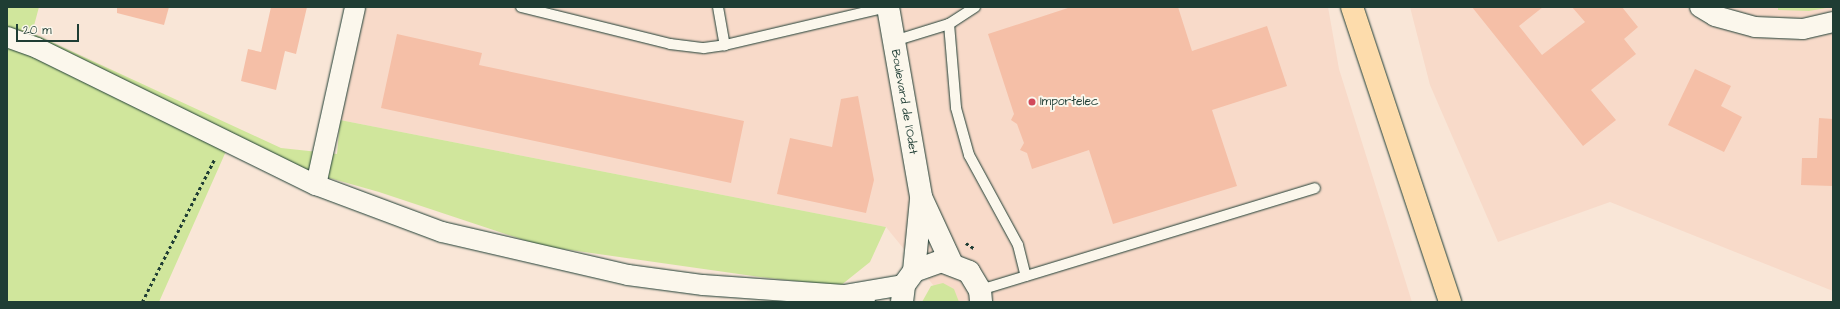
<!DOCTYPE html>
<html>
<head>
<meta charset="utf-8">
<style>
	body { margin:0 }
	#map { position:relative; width:1840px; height:309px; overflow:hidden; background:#f9e6d7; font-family:"Architects Daughter",sans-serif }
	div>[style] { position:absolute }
	.built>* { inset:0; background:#f8dac9 }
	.green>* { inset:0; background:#d0e69c }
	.building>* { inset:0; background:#f5bfa7 }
	.path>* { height:2.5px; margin-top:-1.25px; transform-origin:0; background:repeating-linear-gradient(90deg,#1f3d34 0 3px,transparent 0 6px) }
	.roads { filter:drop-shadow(0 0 1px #1f3d34) drop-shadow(0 0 1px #1f3d34) }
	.lane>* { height:10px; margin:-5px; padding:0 5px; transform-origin:5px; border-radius:5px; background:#fbf7ec }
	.street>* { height:20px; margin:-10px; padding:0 10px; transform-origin:10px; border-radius:10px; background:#fbf7ec }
	.secondary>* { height:22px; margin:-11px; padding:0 11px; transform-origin:11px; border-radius:11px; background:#fbf7ec }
	.primary>* { height:22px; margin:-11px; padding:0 11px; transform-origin:11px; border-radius:11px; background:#fddcac }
	.dots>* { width:11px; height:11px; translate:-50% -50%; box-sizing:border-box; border:2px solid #fbf7ec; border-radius:50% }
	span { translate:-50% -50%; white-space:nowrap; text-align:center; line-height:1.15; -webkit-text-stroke:4px #fbf7ec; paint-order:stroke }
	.street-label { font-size:12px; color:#1f3d34 }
	.poi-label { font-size:12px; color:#1f3d34 }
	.left { translate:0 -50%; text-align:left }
	.frame { position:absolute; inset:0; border:8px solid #1f3d34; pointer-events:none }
	.scale { position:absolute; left:16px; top:24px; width:63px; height:18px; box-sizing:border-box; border:2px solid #1f3d34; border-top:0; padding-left:5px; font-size:12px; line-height:14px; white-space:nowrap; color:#1f3d34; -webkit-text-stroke:3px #fbf7ec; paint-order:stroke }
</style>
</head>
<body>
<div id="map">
	<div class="built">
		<i style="clip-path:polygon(363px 7px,1328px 7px,1339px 69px,1412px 302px,947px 302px,886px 227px,340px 120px)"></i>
		<i style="clip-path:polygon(1410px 7px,1833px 7px,1833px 291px,1610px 202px,1498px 242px,1430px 85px)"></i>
	</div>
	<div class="green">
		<i style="clip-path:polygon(7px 7px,39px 7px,32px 33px,281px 148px,337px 154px,340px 120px,886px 227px,870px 262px,840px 286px,760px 277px,542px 246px,379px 192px,227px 149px,159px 302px,7px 302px)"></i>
		<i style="clip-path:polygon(1778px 7px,1832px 7px,1809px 11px,1778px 10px)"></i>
		<i style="clip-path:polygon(943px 283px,954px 289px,959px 302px,922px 302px,931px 286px)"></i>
	</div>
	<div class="building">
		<i style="clip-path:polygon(117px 7px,169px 7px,164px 25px,117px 13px)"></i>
		<i style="clip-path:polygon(271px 7px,307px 7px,296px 54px,285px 51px,276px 90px,241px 81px,248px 49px,261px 52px)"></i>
		<i style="clip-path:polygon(1071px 7px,1178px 7px,1192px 51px,1267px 26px,1287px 86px,1212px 110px,1237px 186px,1113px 224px,1089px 150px,1032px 169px,1027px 153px,1020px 150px,1024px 143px,1017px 124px,1011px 120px,1014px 114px,988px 34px)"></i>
		<i style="clip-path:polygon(1472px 7px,1543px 7px,1519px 26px,1542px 55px,1585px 22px,1572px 7px,1622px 7px,1638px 27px,1624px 39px,1636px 54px,1591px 90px,1616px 120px,1583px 146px)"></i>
		<i style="clip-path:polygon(397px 34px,482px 53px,479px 65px,744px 121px,731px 183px,381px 108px)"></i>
		<i style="clip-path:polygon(1695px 69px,1731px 86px,1721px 106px,1742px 117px,1724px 152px,1668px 125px)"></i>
		<i style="clip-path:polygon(858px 96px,874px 180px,866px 213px,777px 194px,790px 138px,832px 147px,841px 99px)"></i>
		<i style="clip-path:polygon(1819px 118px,1833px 119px,1833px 186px,1801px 185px,1802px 158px,1817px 158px)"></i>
	</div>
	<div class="path">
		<i style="left:966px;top:243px;width:11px;rotate:34deg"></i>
		<i style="left:142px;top:302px;width:161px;rotate:-63.1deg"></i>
	</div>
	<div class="roads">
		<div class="lane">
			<i style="left:521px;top:7px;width:154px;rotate:13.9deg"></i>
			<i style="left:670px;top:44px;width:34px;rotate:7deg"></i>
			<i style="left:704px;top:48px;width:21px;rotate:-8deg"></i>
			<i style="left:718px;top:7px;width:39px;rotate:80deg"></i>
			<i style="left:725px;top:45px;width:166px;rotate:-13.2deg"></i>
			<i style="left:949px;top:24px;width:84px;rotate:85.2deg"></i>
			<i style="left:956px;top:108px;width:49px;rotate:74.5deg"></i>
			<i style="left:969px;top:155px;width:102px;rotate:61.4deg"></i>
			<i style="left:1018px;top:245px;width:32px;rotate:76deg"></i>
			<i style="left:894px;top:41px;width:58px;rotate:-17.2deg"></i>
			<i style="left:949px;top:24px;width:31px;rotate:-33deg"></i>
			<i style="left:980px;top:290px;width:350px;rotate:-16.9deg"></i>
		</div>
		<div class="street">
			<i style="left:1700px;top:7px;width:17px;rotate:31deg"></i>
			<i style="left:1715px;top:16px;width:41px;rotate:15.4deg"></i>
			<i style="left:1755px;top:27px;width:48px;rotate:2.4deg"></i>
			<i style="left:1803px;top:29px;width:31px;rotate:-13deg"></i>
			<i style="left:7px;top:37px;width:32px;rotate:20deg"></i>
			<i style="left:37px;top:48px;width:311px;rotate:26.2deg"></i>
			<i style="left:316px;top:185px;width:134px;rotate:20.5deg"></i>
			<i style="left:442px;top:232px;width:191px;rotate:13deg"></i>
			<i style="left:628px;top:275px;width:76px;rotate:7.6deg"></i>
			<i style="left:703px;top:285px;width:141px;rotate:4.1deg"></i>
			<i style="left:844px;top:295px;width:22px;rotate:18deg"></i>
			<i style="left:316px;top:185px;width:182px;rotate:-77.6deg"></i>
			<i style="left:844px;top:295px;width:61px;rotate:-9.5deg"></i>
		</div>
		<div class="secondary">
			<i style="left:888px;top:7px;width:193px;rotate:80.1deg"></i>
			<i style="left:921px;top:197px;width:72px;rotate:65.2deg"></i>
			<i style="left:914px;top:271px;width:71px;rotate:-84.4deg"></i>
			<i style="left:902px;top:302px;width:17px;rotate:-83deg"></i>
			<i style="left:904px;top:285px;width:17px;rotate:-54deg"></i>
			<i style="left:914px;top:271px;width:29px;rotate:-20deg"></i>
			<i style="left:941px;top:261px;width:30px;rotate:21deg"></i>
			<i style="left:969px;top:272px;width:21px;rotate:59deg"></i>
			<i style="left:980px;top:290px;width:12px;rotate:85deg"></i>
		</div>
		<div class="primary">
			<i style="left:1352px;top:7px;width:311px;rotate:71.6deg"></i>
		</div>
	</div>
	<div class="dots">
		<i style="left:1032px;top:102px;background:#d1495b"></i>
	</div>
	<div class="street-label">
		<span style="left:904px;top:102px;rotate:80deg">Boulevard de l'Odet</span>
	</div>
	<div class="poi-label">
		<span class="left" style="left:1040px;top:102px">Importelec</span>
	</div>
	<div class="frame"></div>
	<div class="scale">20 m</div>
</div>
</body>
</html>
